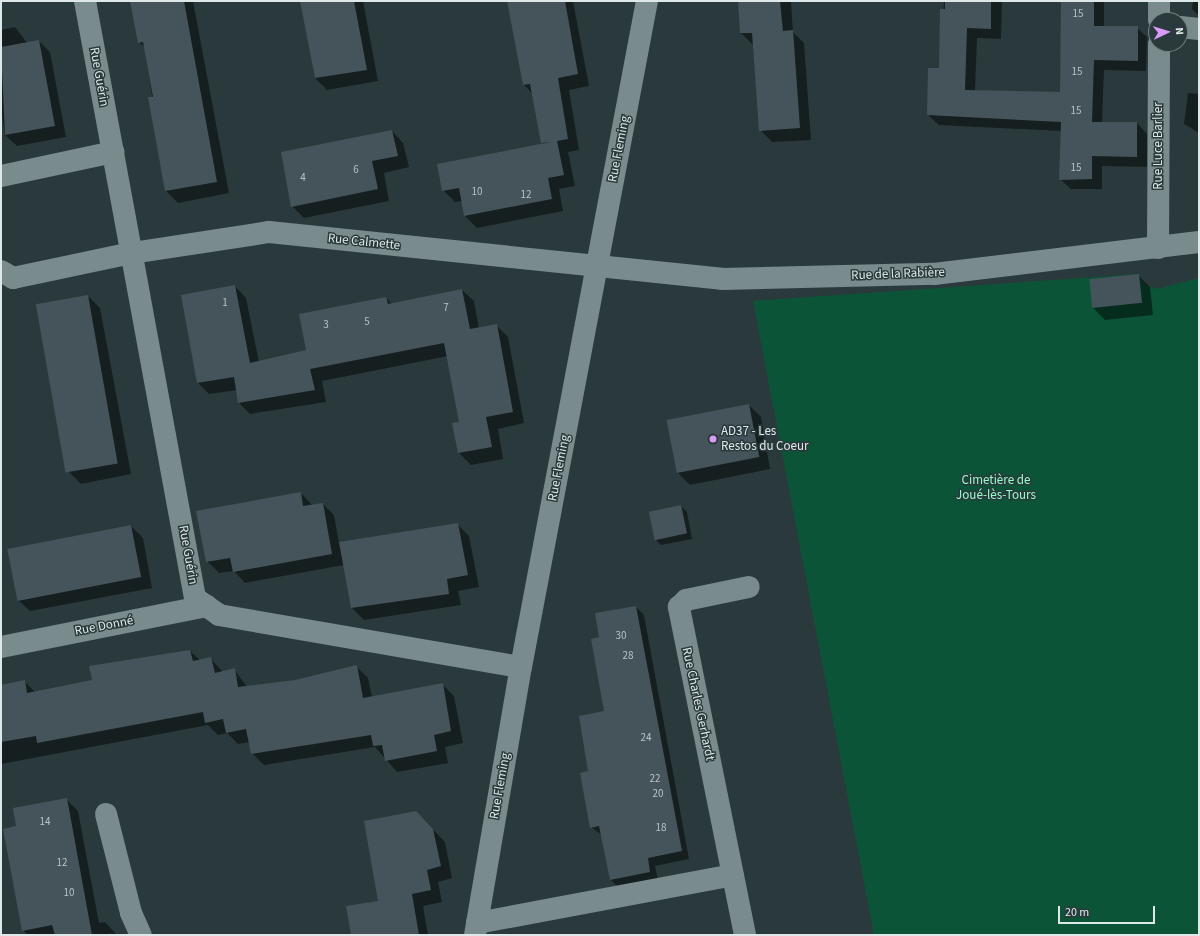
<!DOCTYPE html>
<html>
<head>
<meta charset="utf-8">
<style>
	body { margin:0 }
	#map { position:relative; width:1200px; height:936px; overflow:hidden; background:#2a3a3c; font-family:"Source Sans 3",sans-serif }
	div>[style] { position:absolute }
	.green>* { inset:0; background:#0c5438 }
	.shadow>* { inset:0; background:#0007 }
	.building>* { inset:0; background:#45535a; transform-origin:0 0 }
	.minor>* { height:22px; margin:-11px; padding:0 11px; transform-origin:11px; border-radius:11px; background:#7a8b8d }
	.dots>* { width:11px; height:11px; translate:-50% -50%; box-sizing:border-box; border:2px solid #2a3a3c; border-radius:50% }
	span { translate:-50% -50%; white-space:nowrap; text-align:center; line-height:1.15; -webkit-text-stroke:3px #2a3a3c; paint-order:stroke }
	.number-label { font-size:11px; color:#b8c3c5 }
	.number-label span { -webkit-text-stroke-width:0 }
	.street-label { font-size:13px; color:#dee8e9 }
	.poi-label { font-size:13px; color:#dee8e9 }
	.left { translate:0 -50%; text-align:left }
	.park-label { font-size:13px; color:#94fbc9 }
	.frame { position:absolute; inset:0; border:2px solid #dee8e9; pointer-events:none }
	.north { position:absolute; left:1148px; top:12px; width:40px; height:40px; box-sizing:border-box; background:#2a3a3c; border:1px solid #728081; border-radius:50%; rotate:86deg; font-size:11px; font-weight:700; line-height:16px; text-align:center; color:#dee8e9 }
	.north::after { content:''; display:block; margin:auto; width:14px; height:18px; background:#d99af8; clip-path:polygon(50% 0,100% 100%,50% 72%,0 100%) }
	.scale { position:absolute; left:1058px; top:906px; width:97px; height:18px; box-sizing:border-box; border:2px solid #dee8e9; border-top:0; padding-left:5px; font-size:12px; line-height:14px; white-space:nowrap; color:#dee8e9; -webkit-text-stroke:3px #2a3a3c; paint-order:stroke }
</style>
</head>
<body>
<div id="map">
	<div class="green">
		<i style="clip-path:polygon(1139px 274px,1143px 284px,1157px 289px,1199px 278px,1199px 935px,874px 935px,753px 301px)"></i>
	</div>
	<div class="shadow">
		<i style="clip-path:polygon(131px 1px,193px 1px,229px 193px,178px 203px,166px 191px,145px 48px,139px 42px)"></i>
		<i style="clip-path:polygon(301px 1px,363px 1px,378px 81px,327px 90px,315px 78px)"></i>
		<i style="clip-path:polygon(508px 1px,573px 1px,589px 86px,569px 90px,579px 150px,568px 152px,575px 186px,559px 189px,563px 211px,477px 228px,465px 216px,462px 201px,455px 202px,443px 190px,543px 144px,533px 94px,524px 85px)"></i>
		<i style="clip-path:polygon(739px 1px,791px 1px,793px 32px,804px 43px,811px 140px,772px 142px,760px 130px,753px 45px,741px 33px)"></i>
		<i style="clip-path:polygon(944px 1px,1002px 1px,1001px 39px,977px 38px,975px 91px,1061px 93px,1062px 1px,1104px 1px,1104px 27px,1136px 27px,1147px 37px,1146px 71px,1104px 70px,1102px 123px,1137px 123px,1147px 134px,1147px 167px,1102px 166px,1102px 189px,1071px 189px,1060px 179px,1061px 131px,939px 125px,928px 115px,940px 69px)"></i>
		<i style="clip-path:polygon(1193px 1px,1199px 1px,1199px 16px,1192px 9px)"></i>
		<i style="clip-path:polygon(15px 27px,27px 43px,39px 41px,50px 52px,66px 137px,17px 146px,5px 135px,1px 107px,1px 30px)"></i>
		<i style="clip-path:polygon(1188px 93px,1199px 94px,1199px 133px,1184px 124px)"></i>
		<i style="clip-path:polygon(392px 131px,403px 143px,409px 167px,384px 173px,389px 201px,304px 218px,292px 206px)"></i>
		<i style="clip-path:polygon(1138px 275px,1150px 287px,1153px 315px,1105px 320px,1093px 308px)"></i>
		<i style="clip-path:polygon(235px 286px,246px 298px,259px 362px,307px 350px,386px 298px,392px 304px,462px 290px,474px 301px,479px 329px,496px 325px,508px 337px,524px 423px,498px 429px,503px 459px,471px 465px,459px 453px,453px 424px,460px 422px,448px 356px,322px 381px,326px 402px,250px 414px,239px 403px,237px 390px,209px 394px,198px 383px)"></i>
		<i style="clip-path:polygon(88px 296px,100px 308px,131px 474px,81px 484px,69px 472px)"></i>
		<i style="clip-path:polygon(749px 405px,761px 417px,770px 469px,690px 485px,678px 473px)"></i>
		<i style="clip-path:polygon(301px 493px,312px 505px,323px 504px,334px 515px,339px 543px,457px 524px,469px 536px,479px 587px,458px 591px,461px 605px,364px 620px,352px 608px,344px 565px,245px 583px,234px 571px,219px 573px,207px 561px)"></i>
		<i style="clip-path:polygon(681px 506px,687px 512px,692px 539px,661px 545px,655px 539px)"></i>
		<i style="clip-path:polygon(131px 526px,143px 538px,152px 588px,30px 611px,18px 600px)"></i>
		<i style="clip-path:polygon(636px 607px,644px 615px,689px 859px,655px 866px,658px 880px,619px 888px,610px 879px,602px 835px,591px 827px,589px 771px,605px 712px,600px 637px)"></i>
		<i style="clip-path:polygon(190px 651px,200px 660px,211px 659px,223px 672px,234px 669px,247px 687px,296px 681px,356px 666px,368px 678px,372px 697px,442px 684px,454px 696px,463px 743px,445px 747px,448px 763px,397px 772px,375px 747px,264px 765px,252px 753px,250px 742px,238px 744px,227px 733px,218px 735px,208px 725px,1px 764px,1px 686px,24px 681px,35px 692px,93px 681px)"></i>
		<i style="clip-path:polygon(66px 799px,78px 811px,99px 923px,105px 922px,117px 935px,27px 935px,23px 930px,17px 827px)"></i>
		<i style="clip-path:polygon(428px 824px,445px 842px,452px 878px,438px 882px,442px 902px,423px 906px,428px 935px,352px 935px,379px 901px)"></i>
	</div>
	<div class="building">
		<i style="clip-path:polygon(130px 1px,184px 1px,217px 182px,165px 191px,148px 97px,153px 97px,143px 42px,138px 43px)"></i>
		<i style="clip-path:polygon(300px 1px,354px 1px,367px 70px,315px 78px)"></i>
		<i style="clip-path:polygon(507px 1px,565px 1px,578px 74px,558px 78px,568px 139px,557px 141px,564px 175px,548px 178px,552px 199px,464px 216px,459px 188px,442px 191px,437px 164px,551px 142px,541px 143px,530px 84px,523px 85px)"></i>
		<i style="clip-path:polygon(738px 1px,780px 1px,783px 31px,793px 30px,800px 128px,759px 131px,752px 33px,740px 33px)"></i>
		<i style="clip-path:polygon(945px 1px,991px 1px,991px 29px,967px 28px,965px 90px,1060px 92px,1061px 1px,1094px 2px,1094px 26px,1138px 26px,1138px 61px,1094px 60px,1092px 122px,1137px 122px,1137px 157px,1092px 156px,1092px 179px,1059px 180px,1061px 122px,927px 115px,928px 68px,939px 68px,940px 9px,945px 9px)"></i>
		<i style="clip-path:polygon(39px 40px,55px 126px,5px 135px,1px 47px)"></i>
		<i style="clip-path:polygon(392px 130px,398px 156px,372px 161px,378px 189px,291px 207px,281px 152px)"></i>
		<i style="left:1139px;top:274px;width:29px;height:50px;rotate:84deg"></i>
		<i style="clip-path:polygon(235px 285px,250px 363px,306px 350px,299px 314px,386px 297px,388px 304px,462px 289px,470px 329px,497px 324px,513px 412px,486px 417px,492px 447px,458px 453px,452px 423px,459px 422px,444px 343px,310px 369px,315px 390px,238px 403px,234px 377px,197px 383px,181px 295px)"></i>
		<i style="left:88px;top:295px;width:171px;height:53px;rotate:80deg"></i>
		<i style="left:749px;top:404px;width:54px;height:84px;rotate:79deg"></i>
		<i style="clip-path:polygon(301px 492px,303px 506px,323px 503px,332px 554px,233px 572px,230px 558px,206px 562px,196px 511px)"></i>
		<i style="left:681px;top:505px;width:29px;height:33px;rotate:78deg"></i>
		<i style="clip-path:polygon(458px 523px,468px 575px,447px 579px,449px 594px,351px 608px,339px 542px)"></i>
		<i style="left:131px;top:525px;width:53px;height:126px;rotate:79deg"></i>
		<i style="clip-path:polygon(636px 606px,682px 851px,648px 858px,650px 872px,610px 880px,599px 826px,590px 828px,580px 773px,588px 771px,579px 716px,604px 711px,591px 639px,599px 637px,595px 613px)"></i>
		<i style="clip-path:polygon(190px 650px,193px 661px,211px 657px,215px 673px,235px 668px,238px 687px,295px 680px,357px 665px,363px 698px,443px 683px,451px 731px,434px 735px,437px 751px,385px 761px,382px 745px,373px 746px,371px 735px,251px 754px,246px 729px,226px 733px,223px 719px,205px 723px,203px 712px,37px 743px,36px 736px,1px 742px,1px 685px,25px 680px,27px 693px,92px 680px,89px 666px)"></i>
		<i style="clip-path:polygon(67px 798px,92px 935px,55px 935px,52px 925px,22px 931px,3px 829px,16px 826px,13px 808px)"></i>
		<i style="clip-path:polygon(416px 811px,433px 829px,441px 866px,427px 870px,431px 890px,412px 894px,419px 935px,351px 935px,346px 906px,378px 901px,364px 821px)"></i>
	</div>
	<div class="minor">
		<i style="left:85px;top:1px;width:607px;rotate:79.56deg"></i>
		<i style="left:195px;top:598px;width:29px;rotate:35deg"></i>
		<i style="left:219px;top:615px;width:306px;rotate:9.8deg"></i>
		<i style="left:1159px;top:1px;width:19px;rotate:90deg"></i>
		<i style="left:1180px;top:27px;width:19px;rotate:6deg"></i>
		<i style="left:1px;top:176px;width:115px;rotate:-12.1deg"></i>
		<i style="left:1158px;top:248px;width:204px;rotate:-89.7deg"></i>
		<i style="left:1px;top:271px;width:14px;rotate:30deg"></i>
		<i style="left:13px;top:278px;width:122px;rotate:-11.9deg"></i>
		<i style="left:132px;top:253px;width:139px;rotate:-8.7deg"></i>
		<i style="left:269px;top:232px;width:455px;rotate:5.9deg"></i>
		<i style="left:722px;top:279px;width:212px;rotate:-1.4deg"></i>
		<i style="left:934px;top:274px;width:267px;rotate:-6.9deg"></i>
		<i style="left:1px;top:647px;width:210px;rotate:-11.3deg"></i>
		<i style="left:106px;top:814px;width:102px;rotate:75.8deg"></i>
		<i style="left:131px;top:913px;width:24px;rotate:66deg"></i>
		<i style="left:477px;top:923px;width:260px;rotate:-10.6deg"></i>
		<i style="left:475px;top:935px;width:272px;rotate:-80.3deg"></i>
		<i style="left:521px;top:667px;width:678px;rotate:-79.29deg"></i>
		<i style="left:745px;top:935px;width:335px;rotate:-101.4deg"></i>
		<i style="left:679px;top:607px;width:10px;rotate:-45deg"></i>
		<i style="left:686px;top:600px;width:64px;rotate:-11.7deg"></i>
	</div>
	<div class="dots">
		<i style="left:713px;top:439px;background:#d99af8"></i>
	</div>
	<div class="number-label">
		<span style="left:1078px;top:14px">15</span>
		<span style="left:1077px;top:72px">15</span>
		<span style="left:1076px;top:111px">15</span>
		<span style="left:1076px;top:168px">15</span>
		<span style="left:356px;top:170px">6</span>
		<span style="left:303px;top:178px">4</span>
		<span style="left:477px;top:192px">10</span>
		<span style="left:526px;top:195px">12</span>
		<span style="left:225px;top:303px">1</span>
		<span style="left:446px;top:308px">7</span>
		<span style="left:367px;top:322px">5</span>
		<span style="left:326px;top:325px">3</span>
		<span style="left:621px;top:636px">30</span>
		<span style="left:628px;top:656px">28</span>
		<span style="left:646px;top:738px">24</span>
		<span style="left:655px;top:779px">22</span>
		<span style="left:658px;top:794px">20</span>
		<span style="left:45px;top:822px">14</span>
		<span style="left:661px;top:828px">18</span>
		<span style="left:62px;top:863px">12</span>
		<span style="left:69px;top:893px">10</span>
	</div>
	<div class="street-label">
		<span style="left:99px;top:77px;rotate:80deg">Rue Guérin</span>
		<span style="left:1158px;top:146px;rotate:-90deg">Rue Luce Barlier</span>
		<span style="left:619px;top:149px;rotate:-79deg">Rue Fleming</span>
		<span style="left:364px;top:242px;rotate:6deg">Rue Calmette</span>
		<span style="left:898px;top:274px;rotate:-2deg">Rue de la Rabière</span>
		<span style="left:559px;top:468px;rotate:-79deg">Rue Fleming</span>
		<span style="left:188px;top:555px;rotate:80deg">Rue Guérin</span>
		<span style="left:104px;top:626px;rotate:-11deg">Rue Donné</span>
		<span style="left:698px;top:704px;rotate:78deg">Rue Charles Gerhardt</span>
		<span style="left:500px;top:786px;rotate:-80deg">Rue Fleming</span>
	</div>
	<div class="poi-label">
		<span class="left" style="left:721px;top:439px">AD37 - Les<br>Restos du Coeur</span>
	</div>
	<div class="park-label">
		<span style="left:996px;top:488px">Cimetière de<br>Joué-lès-Tours</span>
	</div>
	<div class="frame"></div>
	<div class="north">N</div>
	<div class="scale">20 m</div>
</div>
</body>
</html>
